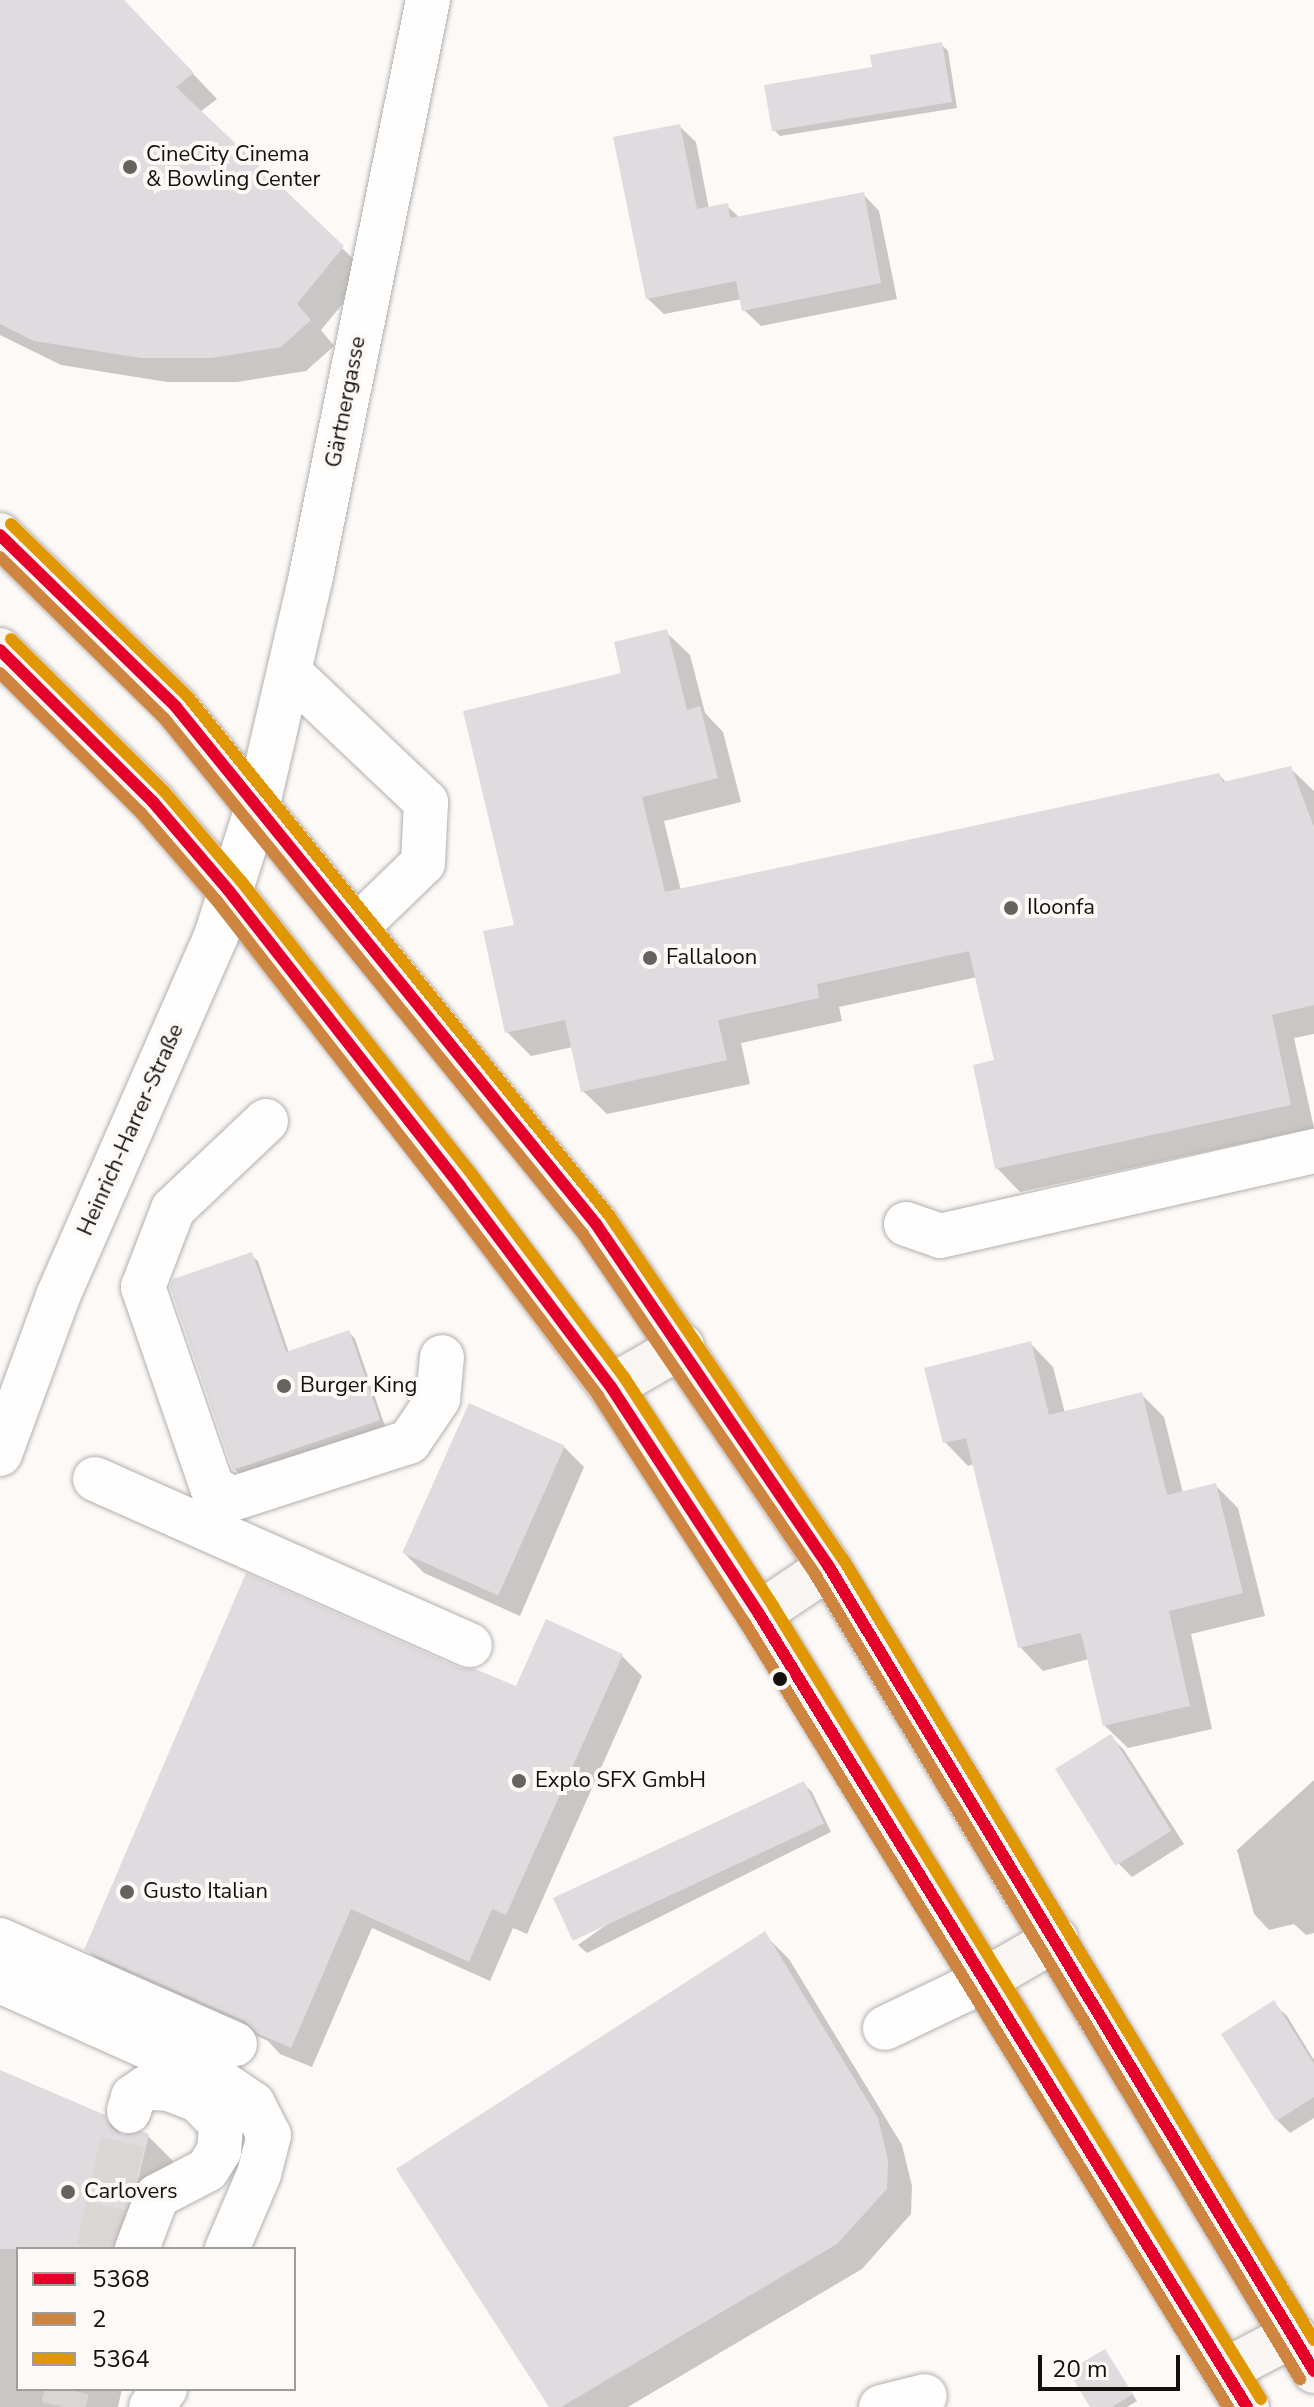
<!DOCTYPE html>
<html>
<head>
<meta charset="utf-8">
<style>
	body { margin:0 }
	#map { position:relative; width:1314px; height:2407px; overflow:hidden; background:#fcf9f7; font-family:"Nunito Sans",sans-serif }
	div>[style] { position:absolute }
	.shadow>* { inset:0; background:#0003 }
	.building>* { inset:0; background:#dfdcdf; transform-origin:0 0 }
	.minor-tunnel>* { height:44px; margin-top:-22px; transform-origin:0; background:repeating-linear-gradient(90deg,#dad6d4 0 44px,transparent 0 66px) }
	.roads { filter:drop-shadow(0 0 2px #b4afac) drop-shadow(0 0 2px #b4afac) }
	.minor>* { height:44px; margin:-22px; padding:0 22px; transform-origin:22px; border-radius:22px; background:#fffefe }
	.major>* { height:44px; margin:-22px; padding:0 22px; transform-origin:22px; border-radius:22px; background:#f9f5f2 }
	.bus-1>* { height:12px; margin:-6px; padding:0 6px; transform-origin:6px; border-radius:6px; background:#e4002b }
	.bus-2>* { height:12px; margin:-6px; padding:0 6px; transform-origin:6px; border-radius:6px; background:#cd853f }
	.bus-3>* { height:12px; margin:-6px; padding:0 6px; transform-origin:6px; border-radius:6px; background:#e09701 }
	.dots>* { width:22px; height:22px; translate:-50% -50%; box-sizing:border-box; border:4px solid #fdf9f6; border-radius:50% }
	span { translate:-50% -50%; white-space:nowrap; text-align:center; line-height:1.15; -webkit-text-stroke:8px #fdf9f6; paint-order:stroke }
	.poi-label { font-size:22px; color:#16100c }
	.left { translate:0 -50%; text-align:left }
	.street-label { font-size:22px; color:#16100c }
	.legend { position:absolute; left:16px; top:2247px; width:280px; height:144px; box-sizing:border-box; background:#fdf9f6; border:2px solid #a19c98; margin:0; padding:10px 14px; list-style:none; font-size:24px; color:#16100c }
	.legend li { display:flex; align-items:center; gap:16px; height:40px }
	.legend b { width:40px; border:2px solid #a19c98 }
	.scale { position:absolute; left:1038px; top:2355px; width:142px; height:36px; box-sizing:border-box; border:4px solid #16100c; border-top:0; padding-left:10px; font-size:24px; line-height:28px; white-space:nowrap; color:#16100c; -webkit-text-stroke:6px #fdf9f6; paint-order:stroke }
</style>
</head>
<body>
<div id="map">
	<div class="shadow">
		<i style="clip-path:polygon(0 0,123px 0,217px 99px,200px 112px,368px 273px,321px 330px,334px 346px,306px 371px,237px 382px,167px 382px,61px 365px,0 335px)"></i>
		<i style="clip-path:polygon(941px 44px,948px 51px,957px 108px,780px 136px,774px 130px,875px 68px)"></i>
		<i style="clip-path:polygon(679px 126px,696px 142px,709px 209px,727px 206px,740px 218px,863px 194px,879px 211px,897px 299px,761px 326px,744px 310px,742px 299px,664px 314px,647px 298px)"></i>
		<i style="clip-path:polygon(666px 632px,690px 655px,705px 713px,723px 732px,741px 802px,664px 821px,681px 891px,1219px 775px,1227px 783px,1290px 768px,1314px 791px,1314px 1034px,1294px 1038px,1314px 1128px,1020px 1192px,997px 1168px,996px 1061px,977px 977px,839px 1007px,842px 1021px,741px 1043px,750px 1084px,607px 1114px,583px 1091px,573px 1047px,531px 1056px,507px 1032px,516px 926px,624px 675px)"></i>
		<i style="clip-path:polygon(251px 1255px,258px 1261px,289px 1353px,349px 1332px,355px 1339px,385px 1426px,241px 1475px,234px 1469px)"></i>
		<i style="clip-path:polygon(1030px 1343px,1053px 1367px,1065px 1413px,1141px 1394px,1164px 1417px,1183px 1493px,1215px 1485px,1238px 1508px,1265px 1616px,1191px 1634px,1212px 1729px,1128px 1748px,1104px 1725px,1089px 1659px,1043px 1671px,1020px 1647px,975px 1464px,968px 1466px,945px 1442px)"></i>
		<i style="clip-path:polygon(470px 1405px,564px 1447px,584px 1467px,520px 1616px,424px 1573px,404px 1553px)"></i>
		<i style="clip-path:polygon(622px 1656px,642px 1676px,527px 1934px,513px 1928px,490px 1981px,372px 1928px,312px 2067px,280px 2054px,268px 2041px,107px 1970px,87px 1950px,459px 1670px,517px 1689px)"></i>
		<i style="clip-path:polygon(1111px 1737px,1124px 1750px,1184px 1844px,1132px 1877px,1118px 1863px)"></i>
		<i style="clip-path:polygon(1314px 1780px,1314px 1933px,1306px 1935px,1294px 1924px,1269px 1930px,1254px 1914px,1237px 1850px)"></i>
		<i style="clip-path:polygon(804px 1784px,812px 1792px,831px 1832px,587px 1953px,578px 1945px)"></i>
		<i style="clip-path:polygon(764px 1934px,789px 1959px,902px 2145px,912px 2186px,911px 2214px,862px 2269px,628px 2407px,552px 2407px)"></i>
		<i style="clip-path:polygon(1273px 2003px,1287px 2016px,1314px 2060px,1314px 2118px,1290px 2133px,1277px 2120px)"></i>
		<i style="clip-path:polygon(0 2072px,104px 2117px,123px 2136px,148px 2136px,173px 2161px,163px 2207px,145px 2249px,18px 2249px,18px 2389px,122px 2389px,118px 2407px,0 2407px)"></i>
		<i style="clip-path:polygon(1104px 2351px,1137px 2401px,1127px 2407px,1093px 2407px)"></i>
	</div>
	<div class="building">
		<i style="clip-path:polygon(0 0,124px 0,194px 73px,176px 87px,344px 246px,297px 304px,311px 320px,281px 347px,211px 358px,141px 358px,34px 341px,0 324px)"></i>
		<i style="clip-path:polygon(942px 42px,952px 102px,772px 131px,764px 85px,872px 67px,870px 55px)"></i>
		<i style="clip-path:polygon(680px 124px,697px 209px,728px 203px,730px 218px,864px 192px,881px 283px,742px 311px,736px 281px,646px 299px,613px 137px)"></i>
		<i style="clip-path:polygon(667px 629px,687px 710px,700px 706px,718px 778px,642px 797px,665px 892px,1219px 773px,1223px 782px,1291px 766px,1314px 827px,1314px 1005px,1272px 1015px,1291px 1105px,995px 1169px,973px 1065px,994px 1060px,969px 951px,817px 984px,819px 998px,718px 1020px,727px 1060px,581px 1092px,565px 1020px,505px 1033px,483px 931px,514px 925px,463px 711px,621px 673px,614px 642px)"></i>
		<i style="clip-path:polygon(252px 1252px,286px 1352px,349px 1330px,380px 1420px,233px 1470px,170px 1287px,173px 1279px)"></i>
		<i style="clip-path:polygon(1031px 1341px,1049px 1415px,1142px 1392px,1167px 1495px,1216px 1483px,1243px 1593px,1169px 1611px,1190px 1706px,1103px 1726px,1081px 1633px,1018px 1648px,966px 1438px,943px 1443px,924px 1368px)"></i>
		<i style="left:469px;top:1403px;width:105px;height:164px;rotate:24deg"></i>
		<i style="clip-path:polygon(246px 1573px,460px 1668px,475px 1669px,516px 1686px,546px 1619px,623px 1654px,506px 1915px,492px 1909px,469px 1962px,351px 1909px,291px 2048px,257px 2033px,245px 2021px,84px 1950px)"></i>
		<i style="left:1111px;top:1734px;width:114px;height:66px;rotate:58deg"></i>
		<i style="left:804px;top:1781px;width:47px;height:277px;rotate:65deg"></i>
		<i style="clip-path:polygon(765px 1931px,878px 2118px,888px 2160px,887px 2189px,837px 2244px,561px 2407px,549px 2407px,396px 2169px)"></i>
		<i style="clip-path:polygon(1274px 2000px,1314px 2064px,1314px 2097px,1276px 2121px,1221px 2034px)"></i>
		<i style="clip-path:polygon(0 2070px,105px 2115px,111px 2128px,121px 2135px,142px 2131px,149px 2134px,138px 2181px,113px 2249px,0 2249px)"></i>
		<i style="clip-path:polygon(1105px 2349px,1133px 2394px,1112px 2407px,1090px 2407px,1068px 2371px)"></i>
	</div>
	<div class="minor-tunnel">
		<i style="left:98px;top:2249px;width:141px;rotate:-77.3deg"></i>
		<i style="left:63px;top:2407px;width:18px;rotate:-77deg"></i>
	</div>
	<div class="roads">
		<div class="minor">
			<i style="left:289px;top:672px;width:189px;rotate:43.5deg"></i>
			<i style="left:426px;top:802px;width:61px;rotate:92.8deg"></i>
			<i style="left:423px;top:863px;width:92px;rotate:135.9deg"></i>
			<i style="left:266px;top:1121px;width:128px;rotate:136.6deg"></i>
			<i style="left:173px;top:1209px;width:84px;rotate:111deg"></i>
			<i style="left:143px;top:1287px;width:212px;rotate:71deg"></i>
			<i style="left:212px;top:1487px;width:23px;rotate:31deg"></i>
			<i style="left:232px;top:1499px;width:186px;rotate:-17.9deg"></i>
			<i style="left:409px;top:1442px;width:52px;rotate:-56deg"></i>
			<i style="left:438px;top:1399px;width:42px;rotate:-84.6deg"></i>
			<i style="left:906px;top:1224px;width:36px;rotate:19deg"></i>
			<i style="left:940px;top:1236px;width:384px;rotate:-12.8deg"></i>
			<i style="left:0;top:1454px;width:168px;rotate:-69.8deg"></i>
			<i style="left:58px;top:1296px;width:393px;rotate:-66.3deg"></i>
			<i style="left:216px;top:936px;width:139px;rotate:-72.3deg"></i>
			<i style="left:258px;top:804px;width:234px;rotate:-76.9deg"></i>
			<i style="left:311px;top:576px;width:588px;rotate:-78.52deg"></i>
			<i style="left:95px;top:1479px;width:410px;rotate:23.9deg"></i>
			<i style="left:0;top:1940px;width:257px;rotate:23.9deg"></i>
			<i style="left:0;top:1981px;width:232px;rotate:24.1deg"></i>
			<i style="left:212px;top:2076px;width:50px;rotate:34.3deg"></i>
			<i style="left:253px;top:2104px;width:35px;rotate:63deg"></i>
			<i style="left:269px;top:2135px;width:40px;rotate:104.4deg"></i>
			<i style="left:259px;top:2174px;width:82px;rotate:113.1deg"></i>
			<i style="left:885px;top:2028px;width:111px;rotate:-25.6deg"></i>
			<i style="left:129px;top:2111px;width:15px;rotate:-74deg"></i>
			<i style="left:133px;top:2097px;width:16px;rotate:-35deg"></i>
			<i style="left:146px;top:2088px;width:23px;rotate:2deg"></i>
			<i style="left:169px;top:2089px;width:31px;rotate:21deg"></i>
			<i style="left:198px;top:2100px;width:33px;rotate:46deg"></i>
			<i style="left:221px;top:2124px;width:27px;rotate:94deg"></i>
			<i style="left:219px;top:2151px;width:22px;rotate:122deg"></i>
			<i style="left:207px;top:2170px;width:56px;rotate:152.5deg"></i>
			<i style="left:157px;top:2196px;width:57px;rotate:110.7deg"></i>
			<i style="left:151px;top:2407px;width:23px;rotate:-52deg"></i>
			<i style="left:881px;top:2407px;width:45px;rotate:-14deg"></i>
		</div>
		<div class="major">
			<i style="left:0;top:535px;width:246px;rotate:44.3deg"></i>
			<i style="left:176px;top:707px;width:666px;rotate:50.91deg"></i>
			<i style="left:596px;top:1224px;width:415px;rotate:55.8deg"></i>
			<i style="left:829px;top:1567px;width:939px;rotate:58.9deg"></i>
			<i style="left:0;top:650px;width:216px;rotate:44.8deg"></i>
			<i style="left:153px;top:802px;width:117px;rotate:49.5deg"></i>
			<i style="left:229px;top:891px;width:375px;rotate:51.9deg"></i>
			<i style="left:460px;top:1186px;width:251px;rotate:53.1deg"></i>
			<i style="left:611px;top:1387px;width:271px;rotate:56.9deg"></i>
			<i style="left:759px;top:1614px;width:931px;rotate:58.39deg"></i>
			<i style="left:611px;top:1387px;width:82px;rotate:-30deg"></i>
			<i style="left:759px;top:1614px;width:84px;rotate:-33.9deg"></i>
			<i style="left:985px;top:1980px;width:82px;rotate:-30deg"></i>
			<i style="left:1226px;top:2370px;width:76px;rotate:-27.6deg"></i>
		</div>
	</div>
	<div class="bus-1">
		<i style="left:0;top:535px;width:246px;rotate:44.3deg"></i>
		<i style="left:176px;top:707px;width:666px;rotate:50.91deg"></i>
		<i style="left:596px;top:1224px;width:415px;rotate:55.8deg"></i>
		<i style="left:829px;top:1567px;width:939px;rotate:58.9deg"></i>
		<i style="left:0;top:650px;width:216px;rotate:44.8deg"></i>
		<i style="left:153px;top:802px;width:117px;rotate:49.5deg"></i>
		<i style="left:229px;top:891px;width:375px;rotate:51.9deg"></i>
		<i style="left:460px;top:1186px;width:251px;rotate:53.1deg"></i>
		<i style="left:611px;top:1387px;width:271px;rotate:56.9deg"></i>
		<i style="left:759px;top:1614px;width:931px;rotate:58.39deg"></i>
	</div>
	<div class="bus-2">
		<i style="left:0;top:557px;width:230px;rotate:44.5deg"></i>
		<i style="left:164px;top:718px;width:665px;rotate:50.92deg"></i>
		<i style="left:583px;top:1234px;width:414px;rotate:55.7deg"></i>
		<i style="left:816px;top:1576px;width:938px;rotate:58.92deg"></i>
		<i style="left:0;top:673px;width:199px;rotate:44.8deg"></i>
		<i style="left:141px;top:813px;width:116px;rotate:49.2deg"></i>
		<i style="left:217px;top:901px;width:374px;rotate:52.1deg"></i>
		<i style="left:447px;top:1196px;width:251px;rotate:52.9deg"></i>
		<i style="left:598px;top:1396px;width:270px;rotate:57.1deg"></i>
		<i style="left:745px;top:1623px;width:921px;rotate:58.36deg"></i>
	</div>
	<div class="bus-3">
		<i style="left:11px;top:524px;width:248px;rotate:44.3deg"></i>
		<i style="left:188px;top:697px;width:668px;rotate:50.9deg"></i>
		<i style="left:609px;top:1215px;width:416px;rotate:55.8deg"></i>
		<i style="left:843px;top:1559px;width:912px;rotate:58.91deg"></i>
		<i style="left:11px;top:639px;width:216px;rotate:44.8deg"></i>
		<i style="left:164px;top:791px;width:118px;rotate:49.5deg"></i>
		<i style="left:241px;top:881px;width:375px;rotate:51.8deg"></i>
		<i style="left:473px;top:1176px;width:251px;rotate:53.1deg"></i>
		<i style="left:624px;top:1377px;width:273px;rotate:56.9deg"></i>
		<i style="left:773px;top:1606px;width:931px;rotate:58.39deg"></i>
	</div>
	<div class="dots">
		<i style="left:130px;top:167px;background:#66625e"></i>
		<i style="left:1011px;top:908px;background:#66625e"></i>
		<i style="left:650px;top:958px;background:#66625e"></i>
		<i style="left:284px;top:1386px;background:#66625e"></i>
		<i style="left:780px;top:1679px;background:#16100c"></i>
		<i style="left:519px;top:1781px;background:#66625e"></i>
		<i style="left:127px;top:1892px;background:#66625e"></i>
		<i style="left:68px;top:2192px;background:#66625e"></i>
	</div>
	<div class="poi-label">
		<span class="left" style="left:146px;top:167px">CineCity Cinema<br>&amp; Bowling Center</span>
		<span class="left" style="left:1027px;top:908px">Iloonfa</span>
		<span class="left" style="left:666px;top:958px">Fallaloon</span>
		<span class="left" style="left:300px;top:1386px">Burger King</span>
		<span class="left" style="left:535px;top:1781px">Explo SFX GmbH</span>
		<span class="left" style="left:143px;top:1892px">Gusto Italian</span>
		<span class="left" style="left:84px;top:2192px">Carlovers</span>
	</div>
	<div class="street-label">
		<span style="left:346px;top:402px;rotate:-79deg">Gärtnergasse</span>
		<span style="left:131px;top:1130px;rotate:-66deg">Heinrich-Harrer-Straße</span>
	</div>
	<ul class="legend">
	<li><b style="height:10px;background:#e4002b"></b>5368</li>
	<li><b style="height:10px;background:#cd853f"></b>2</li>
	<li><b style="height:10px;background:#e09701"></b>5364</li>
	</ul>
	<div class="scale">20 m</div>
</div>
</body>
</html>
